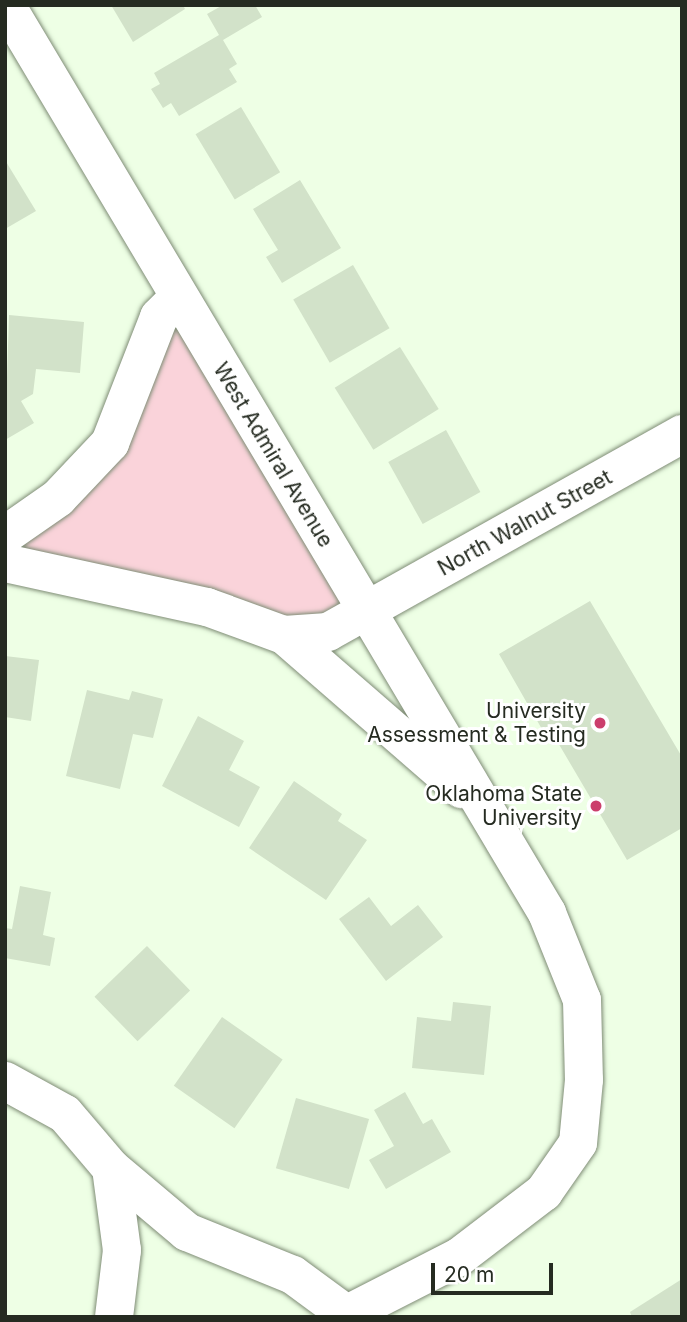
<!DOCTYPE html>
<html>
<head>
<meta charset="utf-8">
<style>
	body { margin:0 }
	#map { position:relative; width:687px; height:1322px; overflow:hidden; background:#eeffe5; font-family:Inter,sans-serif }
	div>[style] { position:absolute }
	.green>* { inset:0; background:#fad3da }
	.building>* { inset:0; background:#d2e2c9; transform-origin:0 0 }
	.roads { filter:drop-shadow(0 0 2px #7f8d76) drop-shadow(0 0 2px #7f8d76) }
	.street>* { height:38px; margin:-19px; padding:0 19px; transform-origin:19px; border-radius:19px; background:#fff }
	.dots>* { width:19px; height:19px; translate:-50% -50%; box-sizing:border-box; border:4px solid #fff; border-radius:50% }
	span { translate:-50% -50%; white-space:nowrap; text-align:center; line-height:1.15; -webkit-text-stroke:6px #fff; paint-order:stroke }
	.street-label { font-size:21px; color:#252b21 }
	.poi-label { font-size:21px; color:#252b21 }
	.right { translate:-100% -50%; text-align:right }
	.frame { position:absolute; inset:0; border:7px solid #252b21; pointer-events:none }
	.scale { position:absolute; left:431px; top:1263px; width:122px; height:32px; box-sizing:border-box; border:4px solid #252b21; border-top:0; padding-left:9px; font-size:21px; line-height:24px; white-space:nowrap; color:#252b21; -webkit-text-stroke:5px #fff; paint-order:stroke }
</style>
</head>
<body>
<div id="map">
	<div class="green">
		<i style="clip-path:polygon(177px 299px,368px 611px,328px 632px,5px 563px,58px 498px)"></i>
	</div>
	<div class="building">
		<i style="clip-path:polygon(111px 5px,183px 5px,185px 9px,133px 42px)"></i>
		<i style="clip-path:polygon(223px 5px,255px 5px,262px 17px,223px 40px,237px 64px,229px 69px,237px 82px,179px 116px,171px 103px,163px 108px,151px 89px,160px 84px,154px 73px,219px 35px,207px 14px)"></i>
		<i style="left:241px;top:107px;width:76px;height:53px;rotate:59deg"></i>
		<i style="clip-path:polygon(5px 160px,36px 211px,5px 229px)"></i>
		<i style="clip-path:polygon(300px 180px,341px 248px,282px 283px,266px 257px,278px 250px,253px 209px)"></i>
		<i style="left:353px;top:265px;width:73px;height:69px;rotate:60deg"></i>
		<i style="clip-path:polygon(9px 315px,84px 322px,80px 373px,36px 369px,33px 394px,21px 401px,34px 423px,5px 440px)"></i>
		<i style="left:400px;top:347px;width:73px;height:77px;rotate:58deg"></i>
		<i style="left:446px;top:430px;width:71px;height:66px;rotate:61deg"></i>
		<i style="clip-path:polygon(590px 601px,682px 757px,682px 828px,627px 860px,557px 741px,551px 745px,499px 654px)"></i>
		<i style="clip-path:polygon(5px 656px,39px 660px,31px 721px,5px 717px)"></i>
		<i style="clip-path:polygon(87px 690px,129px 700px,132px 691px,163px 699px,153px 738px,133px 734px,120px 789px,66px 776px)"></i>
		<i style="clip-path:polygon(198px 716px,244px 741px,229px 770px,260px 787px,239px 827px,162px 786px)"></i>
		<i style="clip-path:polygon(294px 781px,342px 814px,338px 821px,367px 840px,326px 900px,249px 848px)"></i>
		<i style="clip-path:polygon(20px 886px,51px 892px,43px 935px,55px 938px,50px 966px,5px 958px,5px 928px,12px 929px)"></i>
		<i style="clip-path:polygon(369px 897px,391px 926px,418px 905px,443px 937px,386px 981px,339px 919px)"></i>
		<i style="left:147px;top:946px;width:62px;height:73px;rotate:46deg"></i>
		<i style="clip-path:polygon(453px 1002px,491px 1006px,484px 1075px,412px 1068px,417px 1017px,451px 1021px)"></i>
		<i style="left:222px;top:1017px;width:74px;height:84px;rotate:35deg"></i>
		<i style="clip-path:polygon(405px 1092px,423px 1124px,432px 1119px,451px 1152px,386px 1189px,369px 1160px,394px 1146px,374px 1110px)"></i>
		<i style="left:296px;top:1098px;width:76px;height:73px;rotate:16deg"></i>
		<i style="clip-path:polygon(682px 1279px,682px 1317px,632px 1317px,630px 1312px)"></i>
	</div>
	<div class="roads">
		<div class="street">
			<i style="left:6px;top:5px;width:1057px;rotate:59.21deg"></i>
			<i style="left:547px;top:913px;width:94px;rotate:68.1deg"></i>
			<i style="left:582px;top:1000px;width:80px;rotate:88.6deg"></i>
			<i style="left:584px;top:1080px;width:63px;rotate:95.4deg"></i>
			<i style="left:578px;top:1143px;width:60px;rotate:124.8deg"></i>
			<i style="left:544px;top:1192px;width:107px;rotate:142.6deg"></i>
			<i style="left:459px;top:1257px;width:131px;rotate:152.9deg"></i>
			<i style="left:5px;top:535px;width:65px;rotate:-34.9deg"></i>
			<i style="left:58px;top:498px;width:76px;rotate:-46.6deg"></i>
			<i style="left:110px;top:443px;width:135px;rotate:-68.7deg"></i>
			<i style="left:159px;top:317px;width:25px;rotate:-45deg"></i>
			<i style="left:5px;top:563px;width:207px;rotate:12.3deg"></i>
			<i style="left:207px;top:607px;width:82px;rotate:20deg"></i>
			<i style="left:284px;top:635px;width:44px;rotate:-3.9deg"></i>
			<i style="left:328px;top:632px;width:406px;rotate:-29.2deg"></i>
			<i style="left:284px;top:635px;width:235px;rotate:41deg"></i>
			<i style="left:5px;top:1081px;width:68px;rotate:28.8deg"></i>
			<i style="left:65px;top:1114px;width:71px;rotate:49.6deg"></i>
			<i style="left:111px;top:1168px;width:99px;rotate:40.1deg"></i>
			<i style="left:187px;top:1232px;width:114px;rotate:22.1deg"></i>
			<i style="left:293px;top:1275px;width:66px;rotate:36.3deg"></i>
			<i style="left:111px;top:1168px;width:83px;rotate:82.4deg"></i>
			<i style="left:122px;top:1250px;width:67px;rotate:96.8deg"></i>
		</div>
	</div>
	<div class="dots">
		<i style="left:600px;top:723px;background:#cb3e6c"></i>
		<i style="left:596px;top:806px;background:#cb3e6c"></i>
	</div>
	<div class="street-label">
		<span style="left:273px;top:455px;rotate:59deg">West Admiral Avenue</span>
		<span style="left:525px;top:523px;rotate:-29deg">North Walnut Street</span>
	</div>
	<div class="poi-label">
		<span class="right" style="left:586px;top:723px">University<br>Assessment &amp; Testing</span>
		<span class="right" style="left:582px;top:806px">Oklahoma State<br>University</span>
	</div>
	<div class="frame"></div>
	<div class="scale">20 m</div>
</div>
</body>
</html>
